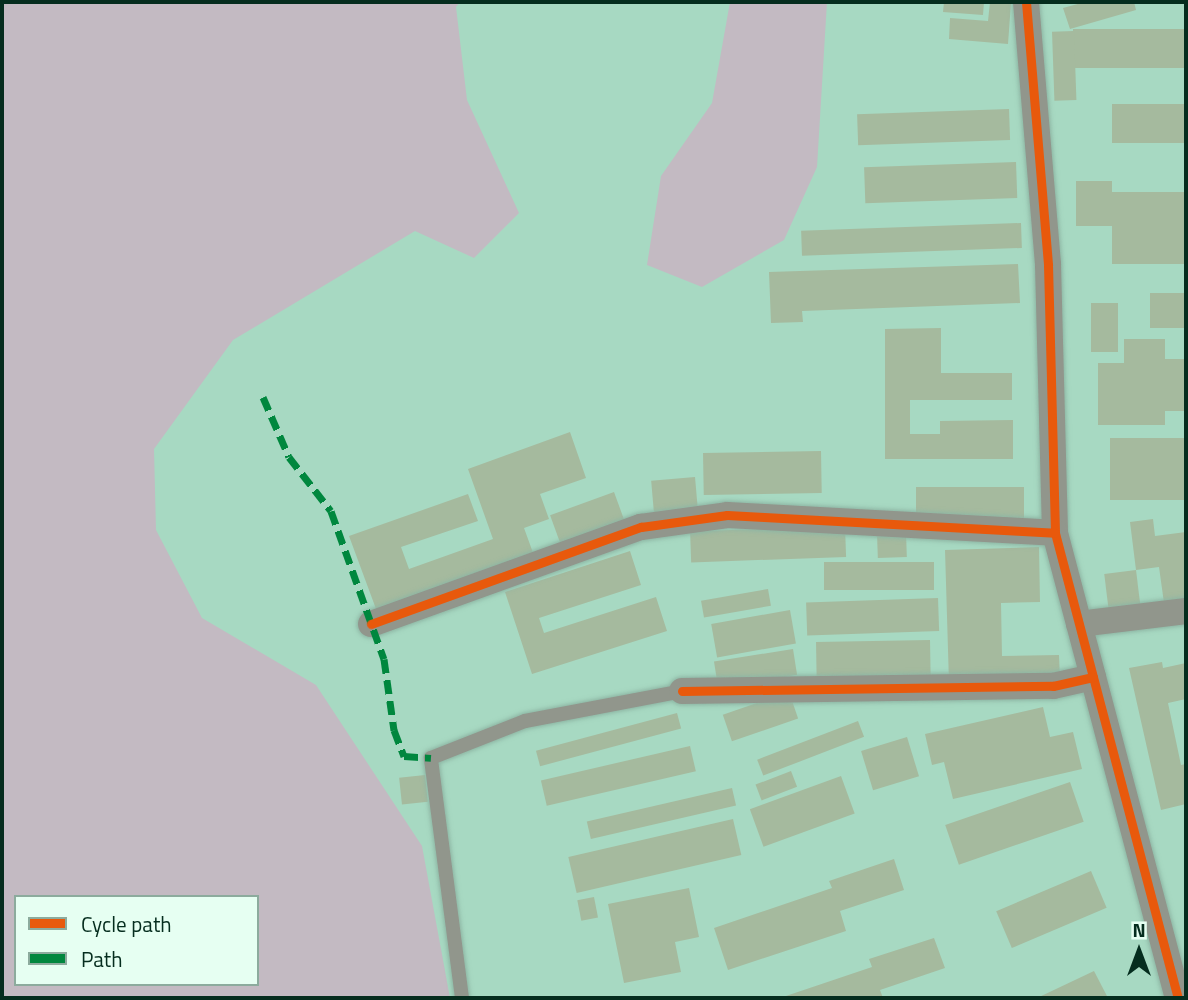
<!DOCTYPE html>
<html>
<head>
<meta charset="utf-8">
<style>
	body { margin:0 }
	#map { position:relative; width:1188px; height:1000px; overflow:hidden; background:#a7d9c2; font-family:"Titillium Web",sans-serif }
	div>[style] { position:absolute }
	.green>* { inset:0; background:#c3bac2 }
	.building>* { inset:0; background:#a5ba9e; transform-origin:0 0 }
	.roads { filter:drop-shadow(0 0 2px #8eb6a4) drop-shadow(0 0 2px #8eb6a4) }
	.service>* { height:14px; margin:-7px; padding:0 7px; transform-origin:7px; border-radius:7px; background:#91968c }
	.minor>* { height:26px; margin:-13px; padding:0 13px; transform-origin:13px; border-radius:13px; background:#91968c }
	.quiet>* { height:7px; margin-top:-3.5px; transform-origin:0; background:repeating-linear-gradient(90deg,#00873e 0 14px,transparent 0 21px) }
	.cycleway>* { height:9px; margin:-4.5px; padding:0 4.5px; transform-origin:4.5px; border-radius:4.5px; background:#e8590c }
	span { translate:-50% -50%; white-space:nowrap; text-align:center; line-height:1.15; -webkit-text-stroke:5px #e6fff2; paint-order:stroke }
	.frame { position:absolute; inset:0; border:4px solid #052d1e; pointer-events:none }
	.legend { position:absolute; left:14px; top:895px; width:245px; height:91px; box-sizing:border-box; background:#e6fff2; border:2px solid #8cab9d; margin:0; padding:9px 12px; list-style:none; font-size:21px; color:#052d1e }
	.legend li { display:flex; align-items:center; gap:14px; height:35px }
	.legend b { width:35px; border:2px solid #8cab9d }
	.north { position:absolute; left:1104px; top:916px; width:70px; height:70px; -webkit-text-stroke:5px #e6fff2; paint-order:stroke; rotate:0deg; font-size:19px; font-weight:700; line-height:28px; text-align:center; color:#052d1e }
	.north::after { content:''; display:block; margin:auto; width:24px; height:32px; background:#052d1e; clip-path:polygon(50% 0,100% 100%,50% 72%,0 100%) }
</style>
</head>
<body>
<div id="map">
	<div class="green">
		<i style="clip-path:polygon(evenodd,2px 2px,460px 2px,456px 7px,467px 100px,519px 213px,474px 258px,415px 231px,233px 340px,154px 449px,156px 530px,202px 618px,316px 685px,422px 846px,450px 998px,2px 998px,2px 2px,16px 897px,257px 897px,257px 984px,16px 984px,16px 897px)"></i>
		<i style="clip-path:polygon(730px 2px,827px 2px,817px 167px,784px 240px,702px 287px,647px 265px,661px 176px,712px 103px)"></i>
	</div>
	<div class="building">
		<i style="clip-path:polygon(944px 2px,984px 2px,983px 15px,943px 12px)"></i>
		<i style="clip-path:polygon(990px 2px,1011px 2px,1008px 44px,949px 39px,950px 18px,988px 21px)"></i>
		<i style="clip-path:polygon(1085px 2px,1134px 2px,1136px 10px,1070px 29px,1063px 8px)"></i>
		<i style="left:1186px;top:29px;width:39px;height:113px;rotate:90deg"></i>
		<i style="left:1074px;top:31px;width:69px;height:22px;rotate:88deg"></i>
		<i style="left:1112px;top:104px;width:74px;height:39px"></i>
		<i style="left:1009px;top:109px;width:31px;height:152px;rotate:88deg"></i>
		<i style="left:1016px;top:162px;width:36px;height:152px;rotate:88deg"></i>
		<i style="clip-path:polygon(1076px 181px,1112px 181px,1112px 192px,1186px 192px,1186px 264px,1112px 264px,1112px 226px,1076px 226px)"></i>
		<i style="left:1021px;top:223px;width:25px;height:220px;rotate:88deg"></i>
		<i style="clip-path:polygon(1018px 264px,1020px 303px,802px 311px,803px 322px,771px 323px,769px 272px)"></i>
		<i style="left:1150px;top:293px;width:36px;height:35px"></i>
		<i style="left:1091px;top:303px;width:27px;height:49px"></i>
		<i style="clip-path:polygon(941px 328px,941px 373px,1012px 373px,1012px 400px,910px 400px,910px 434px,940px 434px,940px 421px,1013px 420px,1013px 459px,885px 459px,885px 329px)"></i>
		<i style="clip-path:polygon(1124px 339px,1165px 339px,1165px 359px,1186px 359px,1186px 411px,1165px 411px,1165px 425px,1098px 425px,1098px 363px,1124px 363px)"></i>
		<i style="clip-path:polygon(570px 432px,586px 478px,540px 494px,549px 519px,524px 528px,536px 561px,379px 617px,349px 536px,468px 494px,478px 521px,401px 547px,409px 569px,493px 539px,468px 469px)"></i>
		<i style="left:1110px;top:438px;width:76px;height:62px"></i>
		<i style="left:821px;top:451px;width:42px;height:118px;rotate:89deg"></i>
		<i style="left:695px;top:477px;width:37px;height:44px;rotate:85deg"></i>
		<i style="left:1024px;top:487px;width:33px;height:108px;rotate:90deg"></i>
		<i style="left:614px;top:492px;width:38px;height:68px;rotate:70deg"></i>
		<i style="clip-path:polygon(1153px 519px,1155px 536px,1186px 532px,1186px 600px,1164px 603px,1159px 567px,1136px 570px,1130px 522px)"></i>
		<i style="left:845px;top:526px;width:31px;height:155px;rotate:88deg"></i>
		<i style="left:906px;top:533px;width:24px;height:29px;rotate:88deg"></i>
		<i style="clip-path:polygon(1039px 547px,1040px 602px,1001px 603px,1002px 656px,1059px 655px,1060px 680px,949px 683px,945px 550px)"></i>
		<i style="clip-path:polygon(630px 551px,641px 585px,539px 618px,544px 633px,656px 597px,667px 631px,532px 674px,505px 592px)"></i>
		<i style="left:934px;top:562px;width:28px;height:110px;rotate:90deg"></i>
		<i style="left:1136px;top:570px;width:38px;height:32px;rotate:83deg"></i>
		<i style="left:768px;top:589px;width:17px;height:68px;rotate:80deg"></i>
		<i style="left:938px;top:598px;width:33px;height:132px;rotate:88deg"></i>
		<i style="left:790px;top:610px;width:34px;height:80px;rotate:80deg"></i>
		<i style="left:930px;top:640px;width:39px;height:114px;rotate:89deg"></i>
		<i style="left:793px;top:649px;width:26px;height:80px;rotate:81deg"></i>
		<i style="clip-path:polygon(1162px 662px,1163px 668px,1186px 663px,1186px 699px,1168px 703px,1181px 765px,1186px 764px,1186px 804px,1161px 810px,1129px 668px)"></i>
		<i style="left:789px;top:692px;width:28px;height:70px;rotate:71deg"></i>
		<i style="clip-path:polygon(1043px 707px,1050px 737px,1073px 732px,1082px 769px,953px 799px,944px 762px,932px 765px,925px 734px)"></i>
		<i style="left:677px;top:713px;width:16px;height:146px;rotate:75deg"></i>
		<i style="left:858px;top:721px;width:17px;height:108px;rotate:69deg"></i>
		<i style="left:907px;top:737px;width:41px;height:48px;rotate:73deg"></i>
		<i style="left:690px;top:746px;width:26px;height:153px;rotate:77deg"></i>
		<i style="left:791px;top:771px;width:17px;height:38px;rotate:69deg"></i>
		<i style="left:425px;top:775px;width:27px;height:26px;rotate:84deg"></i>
		<i style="left:841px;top:776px;width:40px;height:97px;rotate:70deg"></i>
		<i style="left:1070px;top:782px;width:42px;height:132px;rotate:71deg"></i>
		<i style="left:732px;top:788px;width:18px;height:149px;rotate:77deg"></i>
		<i style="left:733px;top:819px;width:37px;height:169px;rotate:77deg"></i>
		<i style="clip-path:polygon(894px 859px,904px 890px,840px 911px,846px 931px,728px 970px,714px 928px,832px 888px,829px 881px)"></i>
		<i style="left:1091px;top:871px;width:40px;height:103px;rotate:67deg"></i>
		<i style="clip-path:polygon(689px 888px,699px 937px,675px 942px,681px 972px,624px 983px,608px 904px)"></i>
		<i style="left:594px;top:897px;width:21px;height:17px;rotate:79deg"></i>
		<i style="clip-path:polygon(934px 938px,945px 968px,880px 990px,883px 998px,780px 998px,872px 967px,869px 959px)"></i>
		<i style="clip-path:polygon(1094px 971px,1108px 998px,1037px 998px)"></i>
	</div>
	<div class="roads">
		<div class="service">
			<i style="left:462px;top:998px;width:242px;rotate:-97.4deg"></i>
			<i style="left:431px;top:758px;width:101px;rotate:-21.5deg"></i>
			<i style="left:525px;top:721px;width:160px;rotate:-10.8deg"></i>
		</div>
		<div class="minor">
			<i style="left:1026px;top:2px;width:264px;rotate:85.2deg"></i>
			<i style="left:1048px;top:265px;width:268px;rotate:88.5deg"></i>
			<i style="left:1055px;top:533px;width:481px;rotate:75.2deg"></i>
			<i style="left:371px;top:624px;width:287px;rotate:-19.8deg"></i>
			<i style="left:641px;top:527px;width:87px;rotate:-7.9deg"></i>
			<i style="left:727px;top:515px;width:328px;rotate:3.1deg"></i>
			<i style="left:1079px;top:624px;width:108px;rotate:-6.9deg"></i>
			<i style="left:682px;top:691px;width:371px;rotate:-0.8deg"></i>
			<i style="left:1053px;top:686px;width:41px;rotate:-12.7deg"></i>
		</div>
	</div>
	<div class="quiet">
		<i style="left:263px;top:397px;width:65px;rotate:66.6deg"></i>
		<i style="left:289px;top:457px;width:68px;rotate:52.1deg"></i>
		<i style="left:331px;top:511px;width:157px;rotate:70.3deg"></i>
		<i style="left:384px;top:659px;width:72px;rotate:82deg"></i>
		<i style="left:394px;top:730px;width:28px;rotate:69deg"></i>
		<i style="left:404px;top:756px;width:27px;rotate:4deg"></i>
	</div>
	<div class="cycleway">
		<i style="left:1026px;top:2px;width:264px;rotate:85.2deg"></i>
		<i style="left:1048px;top:265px;width:268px;rotate:88.5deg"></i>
		<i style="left:1055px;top:533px;width:481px;rotate:75.2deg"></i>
		<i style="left:371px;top:624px;width:287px;rotate:-19.8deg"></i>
		<i style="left:641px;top:527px;width:87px;rotate:-7.9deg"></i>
		<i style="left:727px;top:515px;width:328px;rotate:3.1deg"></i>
		<i style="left:682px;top:691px;width:371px;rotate:-0.8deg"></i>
		<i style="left:1053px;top:686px;width:41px;rotate:-12.7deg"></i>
	</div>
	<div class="frame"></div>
	<ul class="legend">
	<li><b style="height:9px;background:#e8590c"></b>Cycle path</li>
	<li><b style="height:9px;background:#00873e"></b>Path</li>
	</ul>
	<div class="north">N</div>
</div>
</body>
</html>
